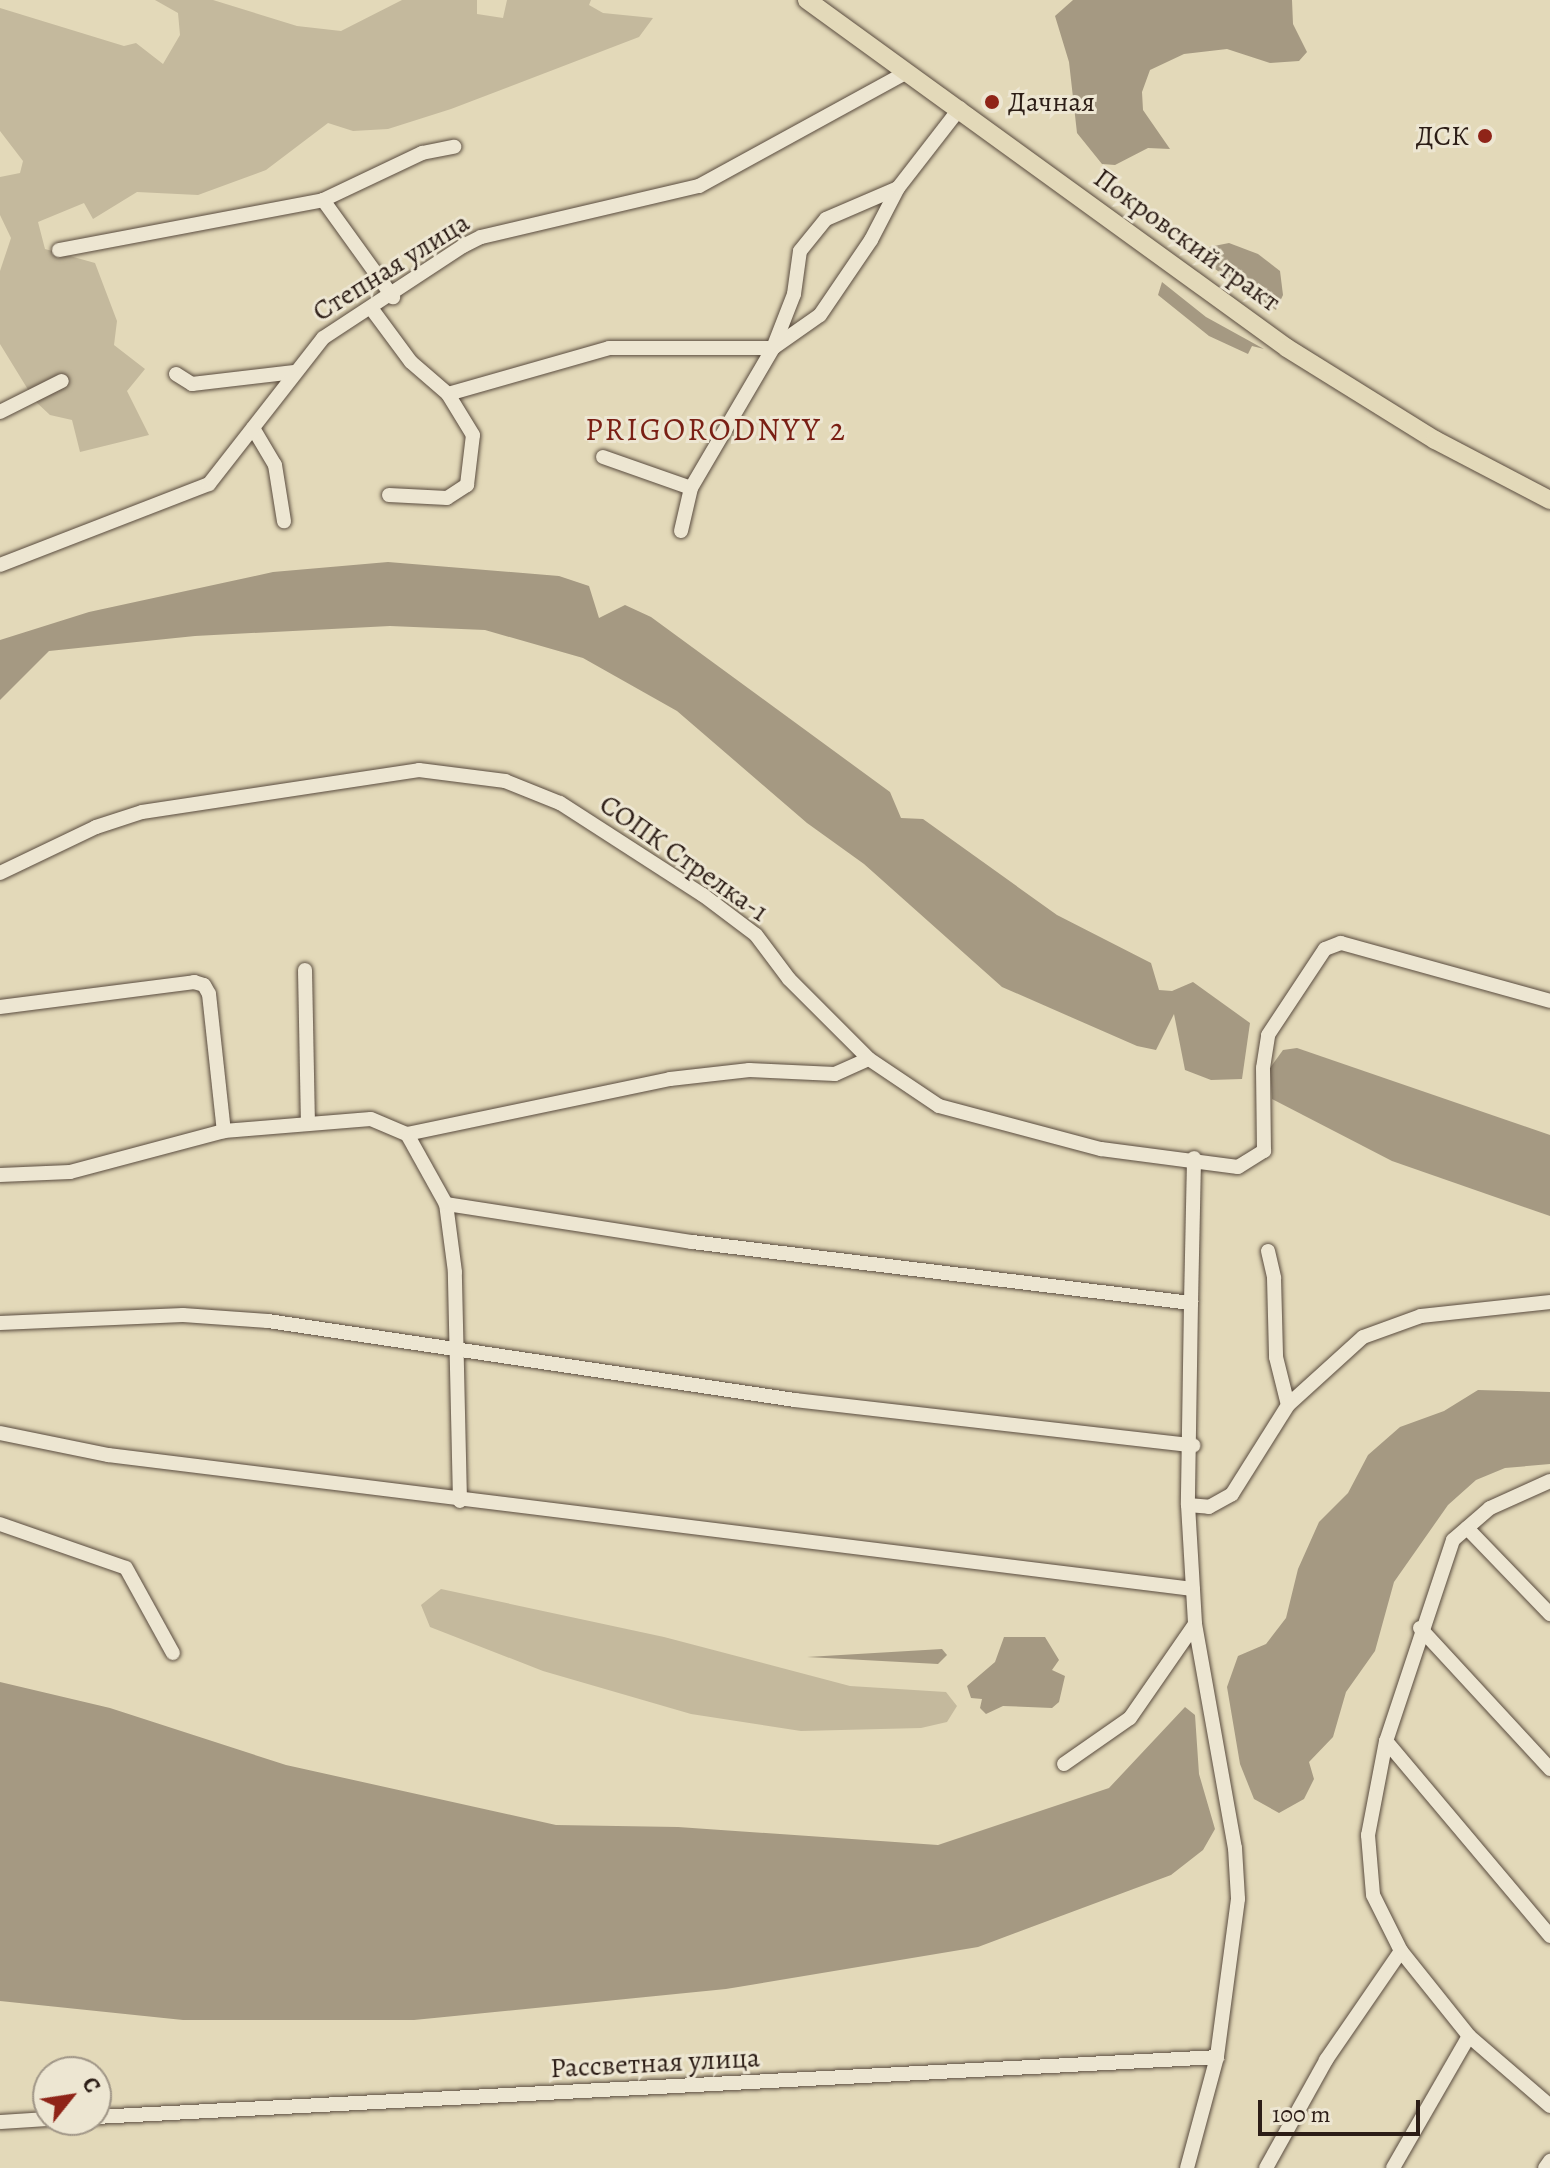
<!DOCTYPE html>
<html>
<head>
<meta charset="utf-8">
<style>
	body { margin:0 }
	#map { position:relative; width:1550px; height:2168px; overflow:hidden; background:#e3d9b9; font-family:Alegreya,serif }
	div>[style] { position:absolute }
	.green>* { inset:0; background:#c4b99d }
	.water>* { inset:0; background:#a59982 }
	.roads { filter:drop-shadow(0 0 2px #5a4c3f) drop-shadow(0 0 2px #5a4c3f) }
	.minor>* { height:14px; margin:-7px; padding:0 7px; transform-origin:7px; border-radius:7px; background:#ede6d2 }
	.major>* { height:18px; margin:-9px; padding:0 9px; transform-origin:9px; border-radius:9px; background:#e3d9b9 }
	.dots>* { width:22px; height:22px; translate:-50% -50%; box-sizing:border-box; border:4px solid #ede6d2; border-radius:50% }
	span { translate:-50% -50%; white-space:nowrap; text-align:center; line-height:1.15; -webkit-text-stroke:6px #ede6d2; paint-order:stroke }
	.poi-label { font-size:28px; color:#2c1d16 }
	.left { translate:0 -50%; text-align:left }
	.right { translate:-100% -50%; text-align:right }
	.street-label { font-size:28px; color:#2c1d16 }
	.quarter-label { font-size:32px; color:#7a1f14; letter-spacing:2px }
	.north { position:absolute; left:32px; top:2056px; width:80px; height:80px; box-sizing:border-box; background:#ede6d2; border:2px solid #a09687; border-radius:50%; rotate:60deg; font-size:22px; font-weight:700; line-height:32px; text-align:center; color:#2c1d16 }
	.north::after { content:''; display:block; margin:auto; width:28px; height:36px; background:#8f2418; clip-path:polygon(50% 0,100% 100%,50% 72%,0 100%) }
	.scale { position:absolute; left:1258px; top:2100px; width:162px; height:36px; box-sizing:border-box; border:4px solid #2c1d16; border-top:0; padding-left:10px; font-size:24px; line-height:28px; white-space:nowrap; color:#2c1d16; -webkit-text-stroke:6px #ede6d2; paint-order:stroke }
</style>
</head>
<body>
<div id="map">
	<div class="green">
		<i style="clip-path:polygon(155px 0,213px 0,297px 26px,341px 31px,402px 0,477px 0,477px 14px,503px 18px,507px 0,591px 0,589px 5px,603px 13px,653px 18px,639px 37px,451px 109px,388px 129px,353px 131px,328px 123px,266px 170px,198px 195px,137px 192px,93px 219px,84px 203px,38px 222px,45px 249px,95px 263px,117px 321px,114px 345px,145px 369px,127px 391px,149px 435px,80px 452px,72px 420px,50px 415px,35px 401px,0 344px,0 271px,11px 238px,0 215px,0 177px,20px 173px,23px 161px,0 131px,0 8px,124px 46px,136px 43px,163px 64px,180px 35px,178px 13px)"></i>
		<i style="clip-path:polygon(441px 1589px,664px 1637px,850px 1686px,946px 1692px,957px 1706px,947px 1722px,921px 1728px,801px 1731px,691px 1714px,543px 1671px,430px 1627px,421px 1605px)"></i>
	</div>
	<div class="water">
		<i style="clip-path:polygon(1073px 0,1292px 0,1293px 24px,1307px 52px,1299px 61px,1270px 63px,1227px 49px,1184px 54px,1150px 70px,1142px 92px,1143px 110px,1170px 149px,1148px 148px,1115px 165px,1102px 164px,1077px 133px,1069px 62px,1055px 16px)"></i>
		<i style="clip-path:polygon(1229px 243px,1258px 254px,1280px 271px,1283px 295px,1276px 310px,1212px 267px,1204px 248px)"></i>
		<i style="clip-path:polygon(1162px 282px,1206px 317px,1264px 349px,1252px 346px,1248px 354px,1209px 336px,1158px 295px)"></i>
		<i style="clip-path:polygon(388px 562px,559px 576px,589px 586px,599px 618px,625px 605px,651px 617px,890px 792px,901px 818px,923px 819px,1057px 915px,1151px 963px,1159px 990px,1172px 991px,1193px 982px,1250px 1023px,1242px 1079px,1211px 1080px,1185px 1070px,1174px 1014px,1156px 1050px,1137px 1046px,1002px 987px,864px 864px,807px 823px,677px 711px,583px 658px,485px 630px,390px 626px,195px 636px,49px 651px,0 700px,0 640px,89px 612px,273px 572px)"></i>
		<i style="clip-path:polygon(1297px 1048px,1550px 1135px,1550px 1216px,1392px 1161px,1272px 1099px,1270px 1068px,1283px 1050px)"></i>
		<i style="clip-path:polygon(1478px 1390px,1550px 1392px,1550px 1464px,1505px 1468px,1476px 1480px,1448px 1505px,1394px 1582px,1375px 1651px,1346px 1692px,1333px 1737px,1309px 1762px,1314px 1779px,1304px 1799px,1279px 1813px,1254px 1799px,1240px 1764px,1227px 1687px,1238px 1656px,1266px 1644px,1286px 1618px,1298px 1569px,1319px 1522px,1348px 1493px,1368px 1455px,1400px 1427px,1444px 1411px)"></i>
		<i style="clip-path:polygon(1004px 1637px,1045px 1637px,1059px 1660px,1052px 1670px,1065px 1676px,1059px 1702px,1052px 1708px,1003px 1706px,986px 1714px,980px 1708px,982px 1699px,971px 1698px,967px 1686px,995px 1662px)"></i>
		<i style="clip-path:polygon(942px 1649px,947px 1655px,938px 1664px,807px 1657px)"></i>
		<i style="clip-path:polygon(0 1682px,110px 1708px,286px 1765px,556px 1825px,678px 1827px,938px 1845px,1109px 1788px,1185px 1707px,1195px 1715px,1199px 1774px,1215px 1829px,1203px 1850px,1171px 1875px,978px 1947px,726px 1989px,414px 2020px,183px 2020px,0 2001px)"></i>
	</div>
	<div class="roads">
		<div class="minor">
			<i style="left:323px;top:200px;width:110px;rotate:-25.4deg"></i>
			<i style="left:422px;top:153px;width:33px;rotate:-11deg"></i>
			<i style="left:59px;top:250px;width:269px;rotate:-10.7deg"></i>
			<i style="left:323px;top:200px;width:120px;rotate:54.2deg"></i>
			<i style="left:371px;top:308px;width:67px;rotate:53.5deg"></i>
			<i style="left:411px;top:362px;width:49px;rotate:40.9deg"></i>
			<i style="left:448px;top:394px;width:167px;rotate:-15.9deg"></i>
			<i style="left:609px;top:348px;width:164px"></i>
			<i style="left:773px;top:348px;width:57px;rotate:-35.1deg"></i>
			<i style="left:820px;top:315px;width:91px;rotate:-55.8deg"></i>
			<i style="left:871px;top:240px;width:59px;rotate:-62.6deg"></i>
			<i style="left:176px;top:374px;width:19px;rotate:32deg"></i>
			<i style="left:192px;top:384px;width:103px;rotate:-6.7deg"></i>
			<i style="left:0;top:412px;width:69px;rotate:-26.6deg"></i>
			<i style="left:253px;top:428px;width:43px;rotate:59.3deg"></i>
			<i style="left:275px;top:465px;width:57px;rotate:80.9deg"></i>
			<i style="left:603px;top:457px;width:93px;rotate:19.4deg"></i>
			<i style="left:389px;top:495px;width:58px;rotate:3deg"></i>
			<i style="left:447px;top:498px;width:24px;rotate:-33deg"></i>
			<i style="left:467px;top:485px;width:50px;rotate:-83.2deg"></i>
			<i style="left:473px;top:435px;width:48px;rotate:-121.4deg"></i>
			<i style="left:681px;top:531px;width:44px;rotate:-76.9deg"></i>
			<i style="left:691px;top:488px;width:162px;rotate:-59.6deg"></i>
			<i style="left:773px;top:348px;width:58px;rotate:-68.7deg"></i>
			<i style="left:794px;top:294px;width:43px;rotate:-82.1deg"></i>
			<i style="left:800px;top:251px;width:41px;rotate:-50.9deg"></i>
			<i style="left:826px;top:219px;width:78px;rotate:-23.3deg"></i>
			<i style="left:898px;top:188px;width:101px;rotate:-52.2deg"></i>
			<i style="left:0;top:565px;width:224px;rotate:-21.2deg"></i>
			<i style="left:209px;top:484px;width:185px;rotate:-52deg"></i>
			<i style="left:323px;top:338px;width:168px;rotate:-33.3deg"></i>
			<i style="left:463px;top:246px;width:20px;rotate:-27deg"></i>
			<i style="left:481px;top:237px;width:224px;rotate:-13.2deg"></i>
			<i style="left:699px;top:186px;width:237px;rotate:-28.7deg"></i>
			<i style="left:0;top:873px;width:106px;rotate:-25.6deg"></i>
			<i style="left:96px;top:827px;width:48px;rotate:-18.1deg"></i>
			<i style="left:142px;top:812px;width:280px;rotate:-8.6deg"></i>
			<i style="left:419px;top:770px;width:87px;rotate:7.3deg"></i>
			<i style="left:505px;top:781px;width:59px;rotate:21.8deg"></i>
			<i style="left:560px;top:803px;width:170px;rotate:32.8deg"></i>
			<i style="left:703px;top:895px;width:66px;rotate:37deg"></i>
			<i style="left:756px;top:935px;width:55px;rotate:53.1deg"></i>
			<i style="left:789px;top:979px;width:113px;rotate:45deg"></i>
			<i style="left:869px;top:1059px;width:84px;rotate:33.9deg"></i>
			<i style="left:939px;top:1106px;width:168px;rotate:14.9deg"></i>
			<i style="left:1101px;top:1149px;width:138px;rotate:7.5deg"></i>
			<i style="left:1238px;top:1167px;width:31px;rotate:-32deg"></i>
			<i style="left:1264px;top:1151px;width:83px;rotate:-90.7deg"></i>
			<i style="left:1263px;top:1068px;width:33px;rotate:-81deg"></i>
			<i style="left:1268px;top:1035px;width:103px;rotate:-56.5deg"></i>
			<i style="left:1325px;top:949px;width:17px;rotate:-21deg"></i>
			<i style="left:1341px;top:943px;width:217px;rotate:15.5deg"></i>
			<i style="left:305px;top:970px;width:152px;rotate:88.9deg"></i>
			<i style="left:0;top:1007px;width:196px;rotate:-7.3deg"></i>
			<i style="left:194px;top:982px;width:10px;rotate:17deg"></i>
			<i style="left:204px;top:985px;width:10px;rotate:61deg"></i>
			<i style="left:209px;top:994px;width:138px;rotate:83.8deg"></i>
			<i style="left:407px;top:1134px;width:269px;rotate:-11.8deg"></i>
			<i style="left:670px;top:1079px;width:80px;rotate:-6.5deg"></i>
			<i style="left:749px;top:1070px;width:86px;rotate:2.7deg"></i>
			<i style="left:835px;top:1074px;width:37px;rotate:-24deg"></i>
			<i style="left:0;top:1175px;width:70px;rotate:-2.5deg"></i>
			<i style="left:70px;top:1172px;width:159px;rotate:-14.9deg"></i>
			<i style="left:224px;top:1131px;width:147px;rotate:-4.7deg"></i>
			<i style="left:371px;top:1119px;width:39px;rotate:23deg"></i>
			<i style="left:407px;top:1134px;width:80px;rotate:60.9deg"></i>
			<i style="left:1268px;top:1251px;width:28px;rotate:77deg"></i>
			<i style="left:1274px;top:1278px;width:79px;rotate:88.5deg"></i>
			<i style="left:1276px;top:1357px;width:49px;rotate:76deg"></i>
			<i style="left:1191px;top:1303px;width:145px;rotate:-88.8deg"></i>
			<i style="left:0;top:1323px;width:183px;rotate:-2.5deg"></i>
			<i style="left:183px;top:1315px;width:85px;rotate:4deg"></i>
			<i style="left:268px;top:1321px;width:533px;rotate:8.53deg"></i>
			<i style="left:795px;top:1400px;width:401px;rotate:6.5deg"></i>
			<i style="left:0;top:1433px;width:110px;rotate:11.5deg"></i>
			<i style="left:108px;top:1455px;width:1093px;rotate:7.04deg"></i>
			<i style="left:1550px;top:1481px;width:66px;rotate:155.8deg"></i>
			<i style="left:1490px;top:1508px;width:49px;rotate:139.1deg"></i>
			<i style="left:1453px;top:1540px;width:212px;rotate:108.4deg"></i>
			<i style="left:1386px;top:1741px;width:96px;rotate:100.8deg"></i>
			<i style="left:1368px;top:1835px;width:60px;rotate:85.2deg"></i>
			<i style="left:1373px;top:1895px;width:63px;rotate:63.4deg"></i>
			<i style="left:1401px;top:1951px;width:109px;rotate:51.3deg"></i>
			<i style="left:1469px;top:2036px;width:107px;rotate:40.8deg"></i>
			<i style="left:460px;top:1501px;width:229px;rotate:-91.3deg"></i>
			<i style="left:455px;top:1272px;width:69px;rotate:-97.5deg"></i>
			<i style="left:446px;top:1204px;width:249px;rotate:8.8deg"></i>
			<i style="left:692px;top:1242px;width:503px;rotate:6.97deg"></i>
			<i style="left:1191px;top:1303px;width:202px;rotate:90.9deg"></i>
			<i style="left:1188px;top:1505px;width:119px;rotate:86.6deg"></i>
			<i style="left:1195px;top:1624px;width:228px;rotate:79.9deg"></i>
			<i style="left:1235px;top:1848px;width:51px;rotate:86.6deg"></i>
			<i style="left:1238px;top:1899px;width:159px;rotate:97.6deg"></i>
			<i style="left:1217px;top:2057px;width:115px;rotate:105.1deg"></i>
			<i style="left:1188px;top:1505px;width:21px;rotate:5deg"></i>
			<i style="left:1209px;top:1507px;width:26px;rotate:-29deg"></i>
			<i style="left:1232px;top:1494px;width:105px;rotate:-57.8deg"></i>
			<i style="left:1288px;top:1405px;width:101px;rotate:-42.2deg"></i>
			<i style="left:1363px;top:1337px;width:62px;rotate:-19.9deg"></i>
			<i style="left:1421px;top:1316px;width:130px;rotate:-6.2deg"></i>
			<i style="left:0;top:1524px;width:133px;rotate:19.2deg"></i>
			<i style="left:126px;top:1568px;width:97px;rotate:61.1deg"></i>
			<i style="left:1467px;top:1528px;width:120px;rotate:46deg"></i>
			<i style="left:1420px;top:1628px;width:192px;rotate:47.3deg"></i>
			<i style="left:1386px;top:1741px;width:255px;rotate:49.9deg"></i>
			<i style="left:1064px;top:1764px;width:80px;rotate:-34.9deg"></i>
			<i style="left:1130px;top:1718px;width:114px;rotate:-55.3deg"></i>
			<i style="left:96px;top:2117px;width:1123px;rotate:-3.06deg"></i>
			<i style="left:0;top:2122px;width:48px;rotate:-3.6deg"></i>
			<i style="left:1266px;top:2168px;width:124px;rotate:-60.9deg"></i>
			<i style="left:1326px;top:2060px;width:132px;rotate:-55.5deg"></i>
			<i style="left:1393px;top:2168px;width:152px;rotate:-60.1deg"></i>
			<i style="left:1545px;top:2168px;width:9px;rotate:-54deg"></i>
		</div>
		<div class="major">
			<i style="left:807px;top:0;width:593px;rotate:35.94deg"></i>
			<i style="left:1287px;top:348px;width:174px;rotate:31.9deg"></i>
			<i style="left:1435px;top:440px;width:130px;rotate:27.6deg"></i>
		</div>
	</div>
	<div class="dots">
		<i style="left:992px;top:102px;background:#8f2418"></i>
		<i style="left:1485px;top:136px;background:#8f2418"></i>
	</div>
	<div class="poi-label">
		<span class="left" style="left:1008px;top:102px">Дачная</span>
		<span class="right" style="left:1469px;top:136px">ДСК</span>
	</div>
	<div class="street-label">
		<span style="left:1187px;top:240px;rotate:36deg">Покровский тракт</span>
		<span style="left:391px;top:267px;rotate:-32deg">Степная улица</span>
		<span style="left:684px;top:858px;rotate:35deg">СОПК Стрелка-1</span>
		<span style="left:655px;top:2063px;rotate:-3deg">Рассветная улица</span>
	</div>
	<div class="quarter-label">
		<span style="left:716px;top:429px">PRIGORODNYY 2</span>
	</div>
	<div class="north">С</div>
	<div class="scale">100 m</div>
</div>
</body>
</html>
